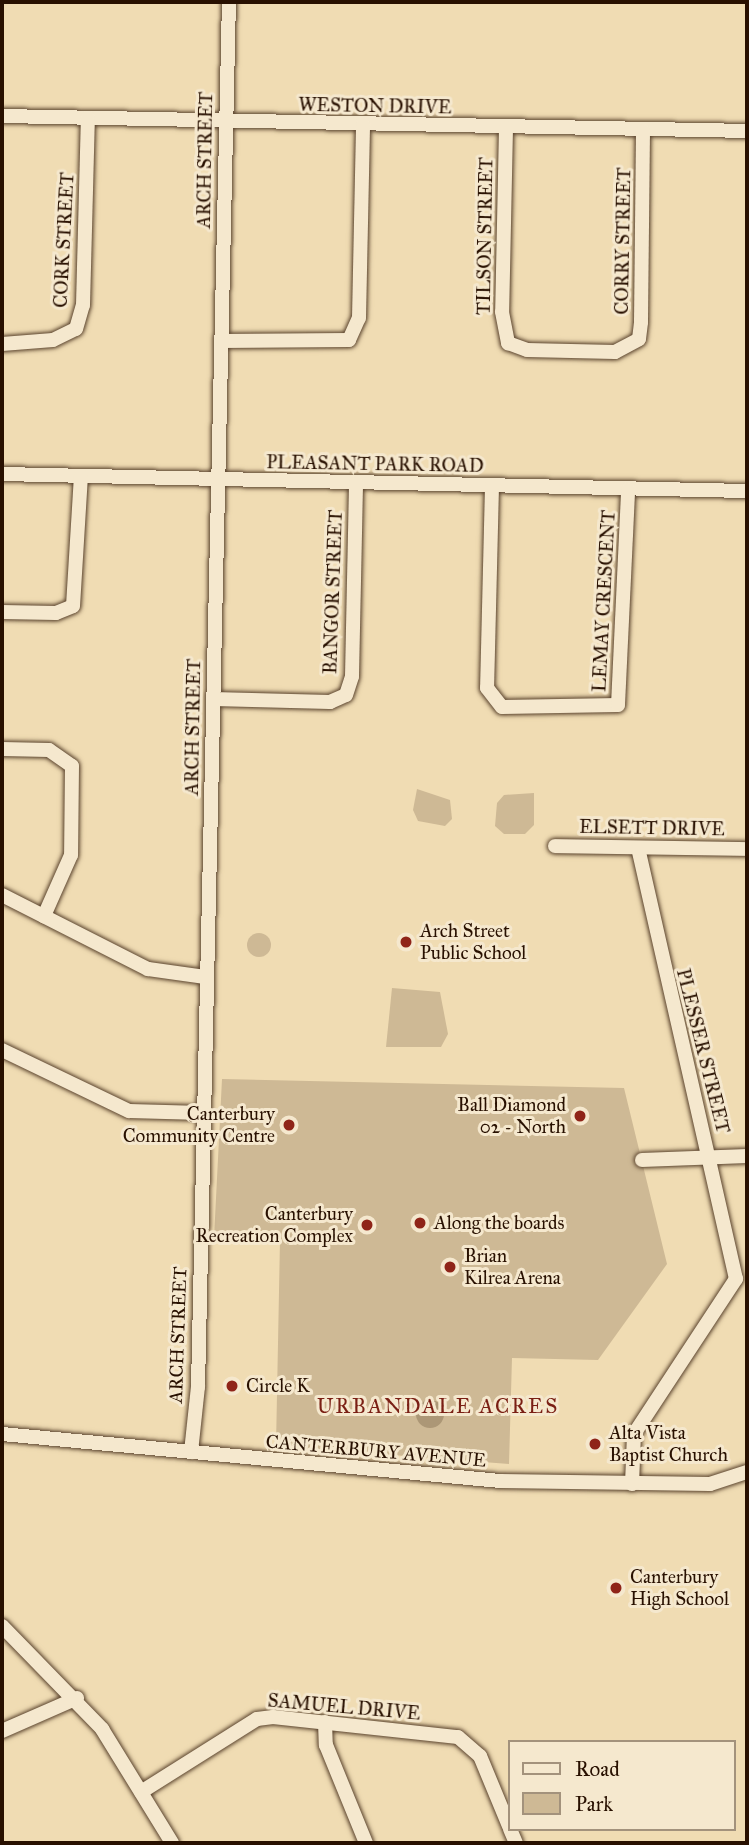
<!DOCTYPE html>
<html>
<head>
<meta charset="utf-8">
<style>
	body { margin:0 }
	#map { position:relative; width:749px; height:1845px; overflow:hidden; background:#f0dcb3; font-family:"IM FELL Great Primer",serif }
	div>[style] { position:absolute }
	.green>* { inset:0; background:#ceb995 }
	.round { border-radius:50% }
	.water>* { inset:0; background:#ac9776 }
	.roads { filter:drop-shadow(0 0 2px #5a432d) drop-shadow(0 0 2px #5a432d) }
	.minor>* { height:14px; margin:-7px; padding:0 7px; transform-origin:7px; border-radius:7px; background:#f5e8ce }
	.dots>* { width:19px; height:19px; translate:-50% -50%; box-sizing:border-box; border:4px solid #f5e8ce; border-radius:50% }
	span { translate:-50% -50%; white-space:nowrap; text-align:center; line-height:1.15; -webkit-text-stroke:6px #f5e8ce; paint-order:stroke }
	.street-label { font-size:19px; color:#281000 }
	.poi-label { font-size:19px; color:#281000 }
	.left { translate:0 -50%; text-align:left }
	.right { translate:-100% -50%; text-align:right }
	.neighbourhood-label { font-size:21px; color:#7a1f14; letter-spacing:2px }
	.frame { position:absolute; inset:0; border:4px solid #281000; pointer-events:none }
	.legend { position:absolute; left:508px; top:1740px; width:228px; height:91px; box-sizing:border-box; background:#f5e8ce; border:2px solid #a3927c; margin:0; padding:9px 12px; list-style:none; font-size:21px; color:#281000 }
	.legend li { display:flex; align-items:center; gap:14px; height:35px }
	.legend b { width:35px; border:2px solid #a3927c }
</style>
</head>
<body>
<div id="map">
	<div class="green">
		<i style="clip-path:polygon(417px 789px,450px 800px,452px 819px,445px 826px,418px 821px,413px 810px)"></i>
		<i style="clip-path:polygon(534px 793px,534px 825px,525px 834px,504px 834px,495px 826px,497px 803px,504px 795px)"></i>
		<i class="round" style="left:247px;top:933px;width:24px;height:24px"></i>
		<i style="clip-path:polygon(392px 988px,440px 992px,448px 1034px,441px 1047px,386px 1047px)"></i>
		<i style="clip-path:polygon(222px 1079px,624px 1088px,667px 1264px,598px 1360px,512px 1358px,509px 1464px,276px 1446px,280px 1240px,214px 1238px)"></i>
	</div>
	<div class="water">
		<i class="round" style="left:416px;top:1400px;width:28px;height:28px"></i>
	</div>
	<div class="roads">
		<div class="minor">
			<i style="left:2px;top:116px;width:745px;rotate:1.15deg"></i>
			<i style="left:506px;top:128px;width:184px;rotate:91.2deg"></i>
			<i style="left:502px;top:312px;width:32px;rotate:79deg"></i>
			<i style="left:508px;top:343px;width:20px;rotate:20deg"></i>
			<i style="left:527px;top:350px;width:88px;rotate:1.3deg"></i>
			<i style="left:615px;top:352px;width:27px;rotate:-28deg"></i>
			<i style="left:639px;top:339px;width:17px;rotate:-83deg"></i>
			<i style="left:641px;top:322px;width:191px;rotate:-89.4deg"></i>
			<i style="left:221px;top:341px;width:128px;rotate:-0.4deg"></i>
			<i style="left:349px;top:340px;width:24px;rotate:-66deg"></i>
			<i style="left:359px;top:318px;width:194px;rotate:-88.8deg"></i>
			<i style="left:2px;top:344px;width:51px;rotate:-4.5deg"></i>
			<i style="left:53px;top:340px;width:25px;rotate:-26deg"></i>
			<i style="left:76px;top:329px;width:25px;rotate:-74deg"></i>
			<i style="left:83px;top:305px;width:187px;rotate:-88.5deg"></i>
			<i style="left:2px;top:474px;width:745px;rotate:1.31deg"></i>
			<i style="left:492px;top:486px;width:202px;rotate:91.4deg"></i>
			<i style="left:487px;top:688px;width:24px;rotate:52deg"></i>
			<i style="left:502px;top:707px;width:116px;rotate:-1deg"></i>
			<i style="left:618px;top:705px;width:216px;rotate:-87.3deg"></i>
			<i style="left:2px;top:612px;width:54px;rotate:1.1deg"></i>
			<i style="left:56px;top:613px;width:18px;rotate:-22deg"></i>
			<i style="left:73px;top:606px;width:130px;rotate:-86.5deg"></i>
			<i style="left:213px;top:699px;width:117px;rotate:1.5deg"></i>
			<i style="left:330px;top:702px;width:17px;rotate:-24deg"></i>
			<i style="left:346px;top:695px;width:20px;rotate:-72deg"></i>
			<i style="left:352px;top:676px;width:194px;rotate:-88.8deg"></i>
			<i style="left:2px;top:749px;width:47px;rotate:1.2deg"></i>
			<i style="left:49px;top:750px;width:28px;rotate:35deg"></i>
			<i style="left:72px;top:766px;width:89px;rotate:90.6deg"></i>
			<i style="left:71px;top:855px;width:67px;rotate:113.9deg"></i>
			<i style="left:555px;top:846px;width:192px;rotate:0.9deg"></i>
			<i style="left:2px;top:895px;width:164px;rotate:26.9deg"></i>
			<i style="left:148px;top:969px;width:58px;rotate:8deg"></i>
			<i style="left:2px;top:1050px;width:141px;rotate:25.7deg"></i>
			<i style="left:129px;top:1111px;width:73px;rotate:1.6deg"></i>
			<i style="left:642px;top:1160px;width:105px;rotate:-2.2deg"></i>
			<i style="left:2px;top:1434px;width:500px;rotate:5.39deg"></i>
			<i style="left:500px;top:1481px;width:210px;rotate:0.8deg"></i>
			<i style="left:710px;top:1484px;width:39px;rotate:-18deg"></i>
			<i style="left:191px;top:1452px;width:65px;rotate:-83.9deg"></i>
			<i style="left:198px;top:1387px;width:1385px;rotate:-88.72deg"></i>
			<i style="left:632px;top:1484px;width:50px;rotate:-87.7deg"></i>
			<i style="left:634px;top:1434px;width:186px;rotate:-56.7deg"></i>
			<i style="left:736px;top:1279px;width:442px;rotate:-102.8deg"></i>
			<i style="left:2px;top:1626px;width:144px;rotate:45.8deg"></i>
			<i style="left:102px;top:1729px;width:134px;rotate:58.4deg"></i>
			<i style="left:325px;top:1722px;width:23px;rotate:88deg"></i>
			<i style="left:326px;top:1745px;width:106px;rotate:67.8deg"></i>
			<i style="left:2px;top:1731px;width:82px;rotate:-23.7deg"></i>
			<i style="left:141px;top:1792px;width:137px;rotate:-32.2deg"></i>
			<i style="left:257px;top:1719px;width:16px;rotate:-7deg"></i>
			<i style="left:273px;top:1717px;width:186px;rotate:6.2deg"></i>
			<i style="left:458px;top:1737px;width:29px;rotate:41deg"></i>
			<i style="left:480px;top:1756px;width:76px;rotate:67.5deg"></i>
			<i style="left:510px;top:1829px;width:15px;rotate:67deg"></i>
		</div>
	</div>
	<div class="dots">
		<i style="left:406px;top:942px;background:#8f2418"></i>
		<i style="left:580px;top:1116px;background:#8f2418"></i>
		<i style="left:289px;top:1125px;background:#8f2418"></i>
		<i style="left:420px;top:1223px;background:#8f2418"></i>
		<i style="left:367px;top:1225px;background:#8f2418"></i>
		<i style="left:450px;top:1267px;background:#8f2418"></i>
		<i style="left:232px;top:1386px;background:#8f2418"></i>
		<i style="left:595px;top:1444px;background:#8f2418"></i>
		<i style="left:616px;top:1588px;background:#8f2418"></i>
	</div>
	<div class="street-label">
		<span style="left:375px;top:106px;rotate:1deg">WESTON DRIVE</span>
		<span style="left:205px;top:160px;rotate:-89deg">ARCH STREET</span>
		<span style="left:485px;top:236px;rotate:-89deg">TILSON STREET</span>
		<span style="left:64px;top:240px;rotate:-87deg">CORK STREET</span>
		<span style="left:623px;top:241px;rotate:-89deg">CORRY STREET</span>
		<span style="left:375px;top:464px;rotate:1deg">PLEASANT PARK ROAD</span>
		<span style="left:333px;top:592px;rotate:-88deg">BANGOR STREET</span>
		<span style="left:604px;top:601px;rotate:-87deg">LEMAY CRESCENT</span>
		<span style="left:193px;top:727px;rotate:-89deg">ARCH STREET</span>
		<span style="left:652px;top:828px;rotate:1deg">ELSETT DRIVE</span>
		<span style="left:703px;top:1051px;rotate:76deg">PLESSER STREET</span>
		<span style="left:178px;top:1335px;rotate:-88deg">ARCH STREET</span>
		<span style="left:376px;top:1451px;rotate:5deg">CANTERBURY AVENUE</span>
		<span style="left:344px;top:1707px;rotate:5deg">SAMUEL DRIVE</span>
	</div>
	<div class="poi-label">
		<span class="left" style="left:420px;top:942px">Arch Street<br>Public School</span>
		<span class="right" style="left:566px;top:1116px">Ball Diamond<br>02 - North</span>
		<span class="right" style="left:275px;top:1125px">Canterbury<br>Community Centre</span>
		<span class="right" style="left:353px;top:1225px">Canterbury<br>Recreation Complex</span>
		<span class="left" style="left:434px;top:1223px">Along the boards</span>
		<span class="left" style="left:464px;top:1267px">Brian<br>Kilrea Arena</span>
		<span class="left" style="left:246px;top:1386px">Circle K</span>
		<span class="left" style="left:609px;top:1444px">Alta Vista<br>Baptist Church</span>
		<span class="left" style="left:630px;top:1588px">Canterbury<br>High School</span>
	</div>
	<div class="neighbourhood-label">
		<span style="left:438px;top:1406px">URBANDALE ACRES</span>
	</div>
	<div class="frame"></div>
	<ul class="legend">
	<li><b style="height:9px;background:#f5e8ce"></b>Road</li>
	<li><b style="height:19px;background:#ceb995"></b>Park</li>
	</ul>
</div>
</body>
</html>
